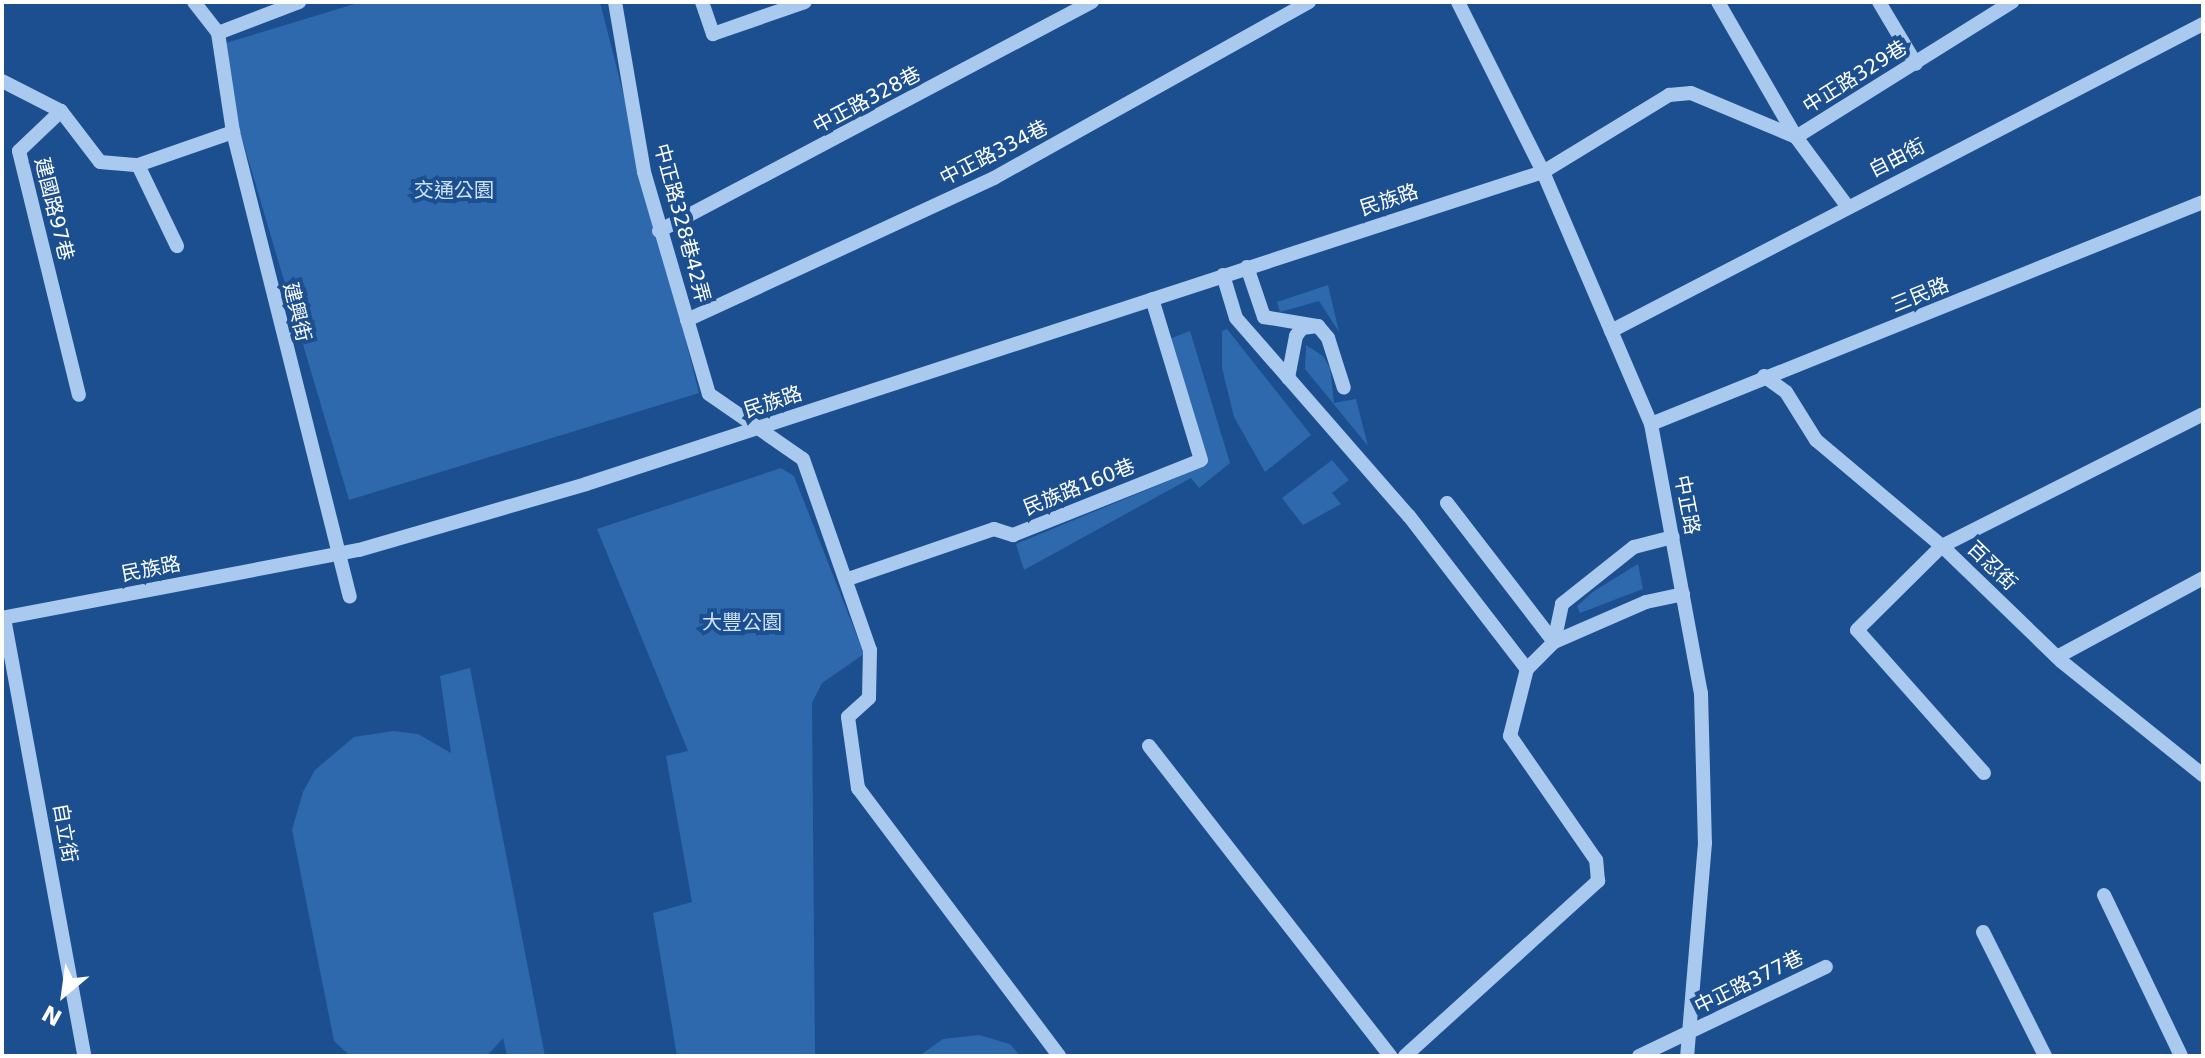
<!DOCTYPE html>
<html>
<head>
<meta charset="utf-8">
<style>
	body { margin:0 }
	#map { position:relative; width:2205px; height:1058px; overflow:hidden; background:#1b4f8f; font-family:"DejaVu Sans","Noto Sans TC",sans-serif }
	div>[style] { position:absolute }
	.green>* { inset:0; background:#2e69ad }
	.minor>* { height:14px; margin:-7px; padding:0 7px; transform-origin:7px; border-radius:7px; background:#a9c9ee }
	span { translate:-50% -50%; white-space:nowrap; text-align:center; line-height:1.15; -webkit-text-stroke:8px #1b4f8f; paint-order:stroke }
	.street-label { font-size:20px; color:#fff }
	.park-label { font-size:20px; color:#cfe3fa }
	.frame { position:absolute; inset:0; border:4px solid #fff; pointer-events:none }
	.north { position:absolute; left:24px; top:954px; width:80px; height:80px; -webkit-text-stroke:6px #1b4f8f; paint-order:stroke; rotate:209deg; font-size:22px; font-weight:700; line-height:32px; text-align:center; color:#fff }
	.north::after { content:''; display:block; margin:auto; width:28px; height:36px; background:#fff; clip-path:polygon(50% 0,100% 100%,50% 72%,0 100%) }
</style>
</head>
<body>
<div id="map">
	<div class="green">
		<i style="clip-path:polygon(361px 2px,600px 2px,699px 393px,349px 500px,233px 108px,226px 43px)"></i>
		<i style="clip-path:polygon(1328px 285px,1339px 332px,1319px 301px,1280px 312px,1277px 302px)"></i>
		<i style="clip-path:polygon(1227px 329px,1311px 435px,1265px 472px,1234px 417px,1222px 368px,1222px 331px)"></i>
		<i style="clip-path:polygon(1190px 331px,1230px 463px,1199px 488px,1191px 478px,1024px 570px,1016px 544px,1207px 465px,1169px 339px)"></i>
		<i style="clip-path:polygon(1306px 345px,1323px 356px,1330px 368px,1334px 403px,1356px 399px,1368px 446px,1305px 369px)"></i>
		<i style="clip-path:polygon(1332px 460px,1349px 480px,1332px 493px,1341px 504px,1303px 525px,1282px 498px)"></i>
		<i style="clip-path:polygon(781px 468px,794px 476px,864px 654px,822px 683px,812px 703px,815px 1056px,677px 1056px,653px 913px,692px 902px,666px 756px,688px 751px,597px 529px)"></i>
		<i style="clip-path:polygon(1638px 564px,1643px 589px,1580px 613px,1577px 606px,1594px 591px)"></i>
		<i style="clip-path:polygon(470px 668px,545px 1056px,507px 1056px,503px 1038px,487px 1056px,350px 1056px,334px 1041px,292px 830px,303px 792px,315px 770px,354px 737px,393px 731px,418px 734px,451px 753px,440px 676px)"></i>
		<i style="clip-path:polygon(979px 1035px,1010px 1044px,1020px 1056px,919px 1056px,943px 1039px)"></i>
	</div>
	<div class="minor">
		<i style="left:194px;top:2px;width:39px;rotate:52deg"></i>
		<i style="left:218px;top:33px;width:100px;rotate:81.4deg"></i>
		<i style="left:233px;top:132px;width:479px;rotate:75.9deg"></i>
		<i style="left:615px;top:2px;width:172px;rotate:80.3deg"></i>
		<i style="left:644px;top:172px;width:231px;rotate:73.7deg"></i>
		<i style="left:709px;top:394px;width:114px;rotate:34.7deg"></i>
		<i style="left:803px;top:459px;width:202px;rotate:70.7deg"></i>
		<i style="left:870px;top:650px;width:48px;rotate:91.2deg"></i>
		<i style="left:869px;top:698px;width:28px;rotate:138deg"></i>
		<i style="left:848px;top:717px;width:72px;rotate:82deg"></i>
		<i style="left:858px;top:788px;width:335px;rotate:53.1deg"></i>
		<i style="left:702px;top:2px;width:34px;rotate:71deg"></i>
		<i style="left:713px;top:34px;width:97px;rotate:-19.2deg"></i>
		<i style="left:1458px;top:2px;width:190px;rotate:63.4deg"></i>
		<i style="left:1543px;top:172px;width:274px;rotate:66.8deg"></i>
		<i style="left:1651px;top:424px;width:274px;rotate:79.5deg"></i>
		<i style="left:1701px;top:693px;width:150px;rotate:88.5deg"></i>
		<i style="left:1705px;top:843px;width:214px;rotate:94.8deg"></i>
		<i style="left:1718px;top:2px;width:156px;rotate:60deg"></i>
		<i style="left:1796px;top:137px;width:86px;rotate:53.5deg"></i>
		<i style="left:1879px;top:2px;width:72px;rotate:59.2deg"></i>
		<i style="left:218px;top:33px;width:87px;rotate:-20.9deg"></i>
		<i style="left:2px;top:81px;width:66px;rotate:27deg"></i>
		<i style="left:61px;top:111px;width:64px;rotate:52.6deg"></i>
		<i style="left:100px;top:162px;width:38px;rotate:5deg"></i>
		<i style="left:138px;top:165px;width:101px;rotate:-19.2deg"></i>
		<i style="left:61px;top:111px;width:58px;rotate:136.4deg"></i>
		<i style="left:19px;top:151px;width:251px;rotate:76.2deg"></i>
		<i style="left:138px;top:165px;width:90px;rotate:64.3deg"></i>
		<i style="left:659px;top:231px;width:490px;rotate:-27.9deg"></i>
		<i style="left:1247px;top:267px;width:53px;rotate:71.2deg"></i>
		<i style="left:1264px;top:317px;width:55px;rotate:9.5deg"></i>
		<i style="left:1318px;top:326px;width:16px;rotate:50deg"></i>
		<i style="left:1328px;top:338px;width:52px;rotate:72.3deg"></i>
		<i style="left:1223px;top:275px;width:45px;rotate:73.2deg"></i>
		<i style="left:1236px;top:318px;width:263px;rotate:48.9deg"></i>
		<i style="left:1409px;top:516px;width:193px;rotate:52.4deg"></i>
		<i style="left:687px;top:320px;width:338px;rotate:-24.8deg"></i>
		<i style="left:994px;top:178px;width:361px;rotate:-29.2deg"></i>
		<i style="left:1611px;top:331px;width:667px;rotate:-27.41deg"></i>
		<i style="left:1764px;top:376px;width:27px;rotate:36deg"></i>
		<i style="left:1786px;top:392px;width:57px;rotate:58deg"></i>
		<i style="left:1816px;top:440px;width:165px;rotate:40.1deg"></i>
		<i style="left:1942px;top:546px;width:165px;rotate:44deg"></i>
		<i style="left:2061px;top:661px;width:182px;rotate:38.8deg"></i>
		<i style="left:1288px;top:378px;width:43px;rotate:-79.2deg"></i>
		<i style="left:1296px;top:336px;width:10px;rotate:-53deg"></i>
		<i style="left:1302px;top:328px;width:16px;rotate:-7deg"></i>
		<i style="left:1651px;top:424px;width:595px;rotate:-21.91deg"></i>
		<i style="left:1447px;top:503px;width:175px;rotate:52.4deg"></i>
		<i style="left:848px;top:579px;width:154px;rotate:-18.9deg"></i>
		<i style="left:994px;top:529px;width:20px;rotate:18deg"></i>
		<i style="left:1013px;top:535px;width:202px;rotate:-21.7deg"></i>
		<i style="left:1201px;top:460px;width:168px;rotate:-106.9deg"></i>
		<i style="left:2px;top:618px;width:363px;rotate:-10.8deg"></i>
		<i style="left:359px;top:550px;width:236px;rotate:-16.2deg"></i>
		<i style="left:586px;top:484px;width:1007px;rotate:-18.06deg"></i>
		<i style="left:1543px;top:172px;width:148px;rotate:-31.4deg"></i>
		<i style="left:1669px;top:95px;width:22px;rotate:-5deg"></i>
		<i style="left:1691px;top:93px;width:114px;rotate:22.7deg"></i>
		<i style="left:1796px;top:137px;width:255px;rotate:-32deg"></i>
		<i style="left:4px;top:618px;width:445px;rotate:79.6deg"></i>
		<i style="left:1554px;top:642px;width:39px;rotate:-78deg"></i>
		<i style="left:1562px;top:604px;width:92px;rotate:-38.4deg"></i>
		<i style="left:1634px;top:547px;width:40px;rotate:-14.4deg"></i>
		<i style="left:2057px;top:657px;width:166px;rotate:-28.4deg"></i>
		<i style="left:1149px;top:746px;width:393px;rotate:52.1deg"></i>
		<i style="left:1984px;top:773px;width:191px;rotate:-131.6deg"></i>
		<i style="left:1857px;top:630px;width:120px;rotate:-44.7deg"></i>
		<i style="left:1942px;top:546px;width:292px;rotate:-26.8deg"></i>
		<i style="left:2104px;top:895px;width:178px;rotate:64.4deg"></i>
		<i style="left:1983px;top:932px;width:139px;rotate:63.4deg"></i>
		<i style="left:1405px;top:1056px;width:261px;rotate:-42.2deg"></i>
		<i style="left:1598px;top:881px;width:21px;rotate:-95deg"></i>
		<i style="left:1596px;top:860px;width:151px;rotate:-124.7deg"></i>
		<i style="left:1510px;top:736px;width:69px;rotate:-75.8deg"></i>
		<i style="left:1527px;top:669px;width:38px;rotate:-45deg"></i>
		<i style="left:1554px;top:642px;width:100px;rotate:-23.5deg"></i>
		<i style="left:1646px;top:602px;width:38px;rotate:-12deg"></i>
		<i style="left:1639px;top:1056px;width:207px;rotate:-25.5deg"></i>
	</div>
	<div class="street-label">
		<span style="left:1855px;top:77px;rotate:-32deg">中正路329巷</span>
		<span style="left:867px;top:100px;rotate:-28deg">中正路328巷</span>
		<span style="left:994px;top:153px;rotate:-27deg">中正路334巷</span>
		<span style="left:1897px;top:158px;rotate:-27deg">自由街</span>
		<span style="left:1389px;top:200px;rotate:-18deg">民族路</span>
		<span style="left:54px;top:209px;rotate:76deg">建國路97巷</span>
		<span style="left:682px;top:223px;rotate:75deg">中正路328巷42弄</span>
		<span style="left:1920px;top:295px;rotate:-22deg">三民路</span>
		<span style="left:297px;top:312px;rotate:76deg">建興街</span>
		<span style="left:773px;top:402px;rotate:-18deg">民族路</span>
		<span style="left:1079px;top:487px;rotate:-22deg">民族路160巷</span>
		<span style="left:1687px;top:505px;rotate:79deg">中正路</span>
		<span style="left:1992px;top:566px;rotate:44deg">百忍街</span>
		<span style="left:151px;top:569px;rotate:-11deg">民族路</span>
		<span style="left:65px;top:833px;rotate:80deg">自立街</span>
		<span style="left:1749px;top:982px;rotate:-26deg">中正路377巷</span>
	</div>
	<div class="park-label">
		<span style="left:454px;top:190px">交通公園</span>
		<span style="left:742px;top:622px">大豐公園</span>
	</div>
	<div class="frame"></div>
	<div class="north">N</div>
</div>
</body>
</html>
